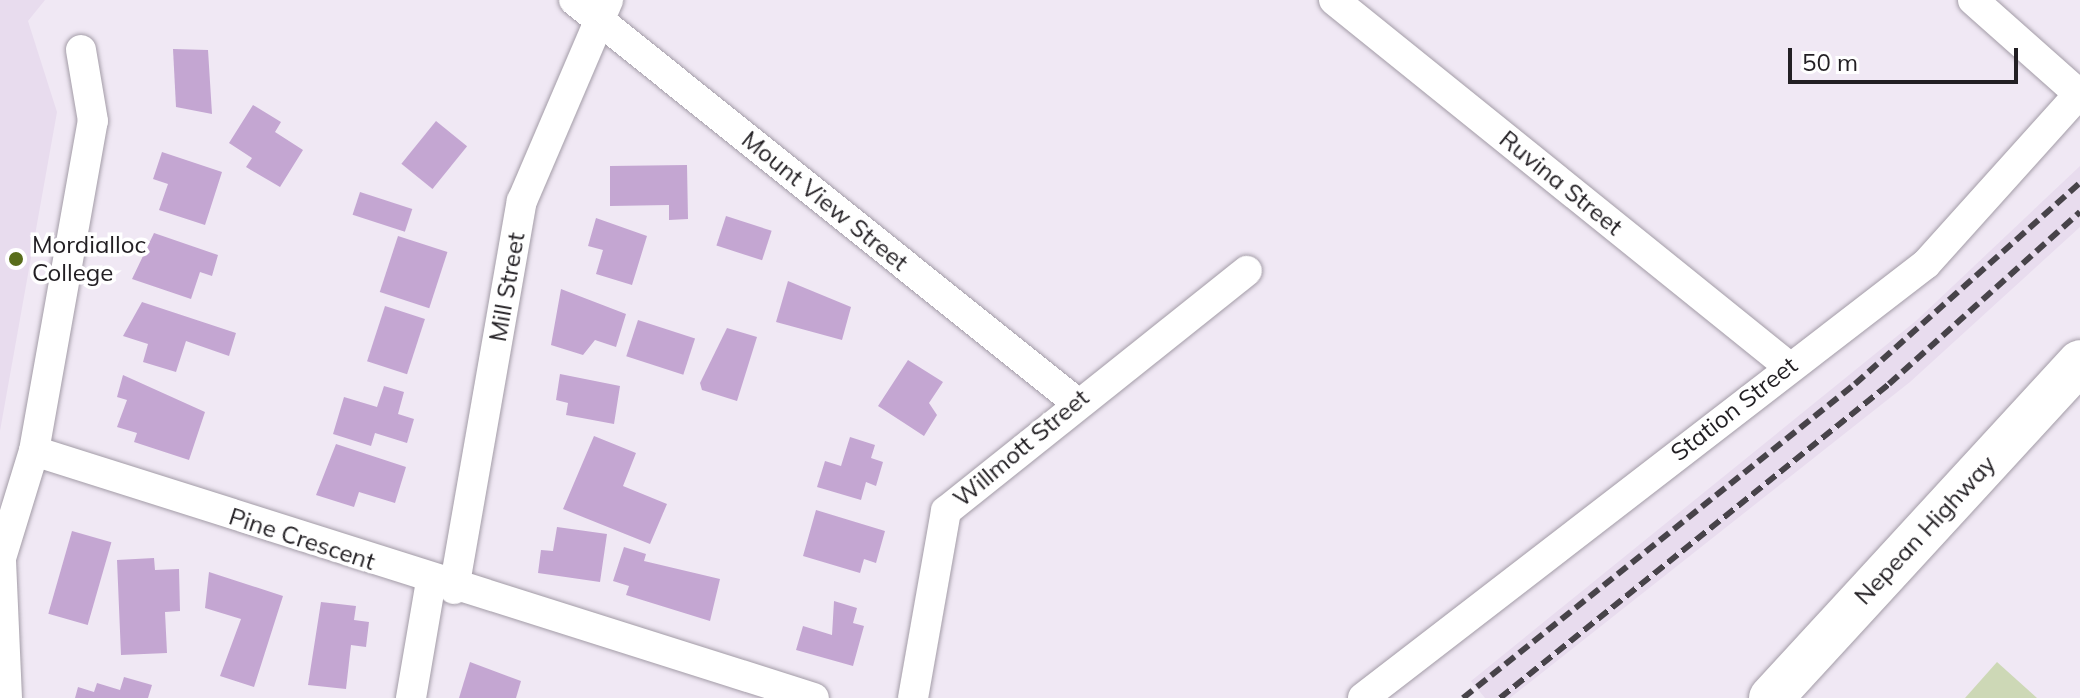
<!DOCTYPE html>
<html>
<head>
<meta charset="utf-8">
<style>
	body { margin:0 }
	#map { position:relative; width:2080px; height:698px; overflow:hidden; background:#f0e8f4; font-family:Mulish,sans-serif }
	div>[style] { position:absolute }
	.built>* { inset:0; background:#e8dcee }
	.green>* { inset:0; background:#cdd8b6 }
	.building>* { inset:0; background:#c4a6d2; transform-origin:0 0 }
	.roads { filter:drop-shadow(0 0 2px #a39ca7) drop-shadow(0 0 2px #a39ca7) }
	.minor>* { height:30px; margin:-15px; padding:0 15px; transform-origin:15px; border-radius:15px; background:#fff }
	.highway>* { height:44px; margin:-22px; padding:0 22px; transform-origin:22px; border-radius:22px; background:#fff }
	.rail>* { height:6px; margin-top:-3px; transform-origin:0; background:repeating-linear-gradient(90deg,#474349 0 12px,transparent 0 18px) }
	.dots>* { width:22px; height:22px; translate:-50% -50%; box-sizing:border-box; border:4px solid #fff; border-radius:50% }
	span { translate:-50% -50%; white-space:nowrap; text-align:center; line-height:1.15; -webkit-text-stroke:7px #fff; paint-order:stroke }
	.street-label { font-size:24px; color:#221f23 }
	.poi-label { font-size:24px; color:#221f23 }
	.left { translate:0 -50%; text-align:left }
	.scale { position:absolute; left:1788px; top:48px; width:230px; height:36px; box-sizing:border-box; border:4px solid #221f23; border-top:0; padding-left:10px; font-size:24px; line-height:28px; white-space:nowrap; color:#221f23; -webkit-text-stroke:6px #fff; paint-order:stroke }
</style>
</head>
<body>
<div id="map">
	<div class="built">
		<i style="clip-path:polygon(0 0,45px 0,28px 21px,57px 112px,0 431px)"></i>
		<i style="clip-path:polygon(2080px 166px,2080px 227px,1910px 382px,1510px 698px,1485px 698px,1471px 681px,1917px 320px)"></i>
	</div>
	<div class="green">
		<i style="clip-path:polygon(1997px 662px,2037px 698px,1965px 698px)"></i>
	</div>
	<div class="building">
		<i style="clip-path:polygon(173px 49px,208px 50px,212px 114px,176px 107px)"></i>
		<i style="clip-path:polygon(253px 105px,281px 122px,275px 132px,303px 150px,280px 187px,246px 167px,252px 158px,229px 143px)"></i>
		<i style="left:436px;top:121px;width:40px;height:55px;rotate:39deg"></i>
		<i style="clip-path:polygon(162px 152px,222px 172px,205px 225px,159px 210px,168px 184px,153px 179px)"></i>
		<i style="clip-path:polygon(687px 165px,688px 219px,669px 220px,669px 205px,610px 206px,610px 166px)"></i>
		<i style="left:360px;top:192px;width:55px;height:24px;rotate:18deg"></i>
		<i style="left:726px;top:216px;width:48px;height:31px;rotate:18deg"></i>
		<i style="clip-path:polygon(596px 218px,647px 236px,632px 285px,596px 274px,603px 250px,588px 246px)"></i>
		<i style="clip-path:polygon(154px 233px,218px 255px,212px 276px,200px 272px,191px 299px,132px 279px)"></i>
		<i style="left:398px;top:236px;width:52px;height:59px;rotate:18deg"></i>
		<i style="clip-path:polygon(788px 281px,851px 307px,842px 340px,776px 322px)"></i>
		<i style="clip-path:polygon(561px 289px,626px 314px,616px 347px,595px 340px,583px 355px,551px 345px)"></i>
		<i style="clip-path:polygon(142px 302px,236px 333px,229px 356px,186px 341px,176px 372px,143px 362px,148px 344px,123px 336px)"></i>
		<i style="left:385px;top:306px;width:42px;height:58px;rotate:18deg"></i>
		<i style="left:638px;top:320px;width:60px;height:38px;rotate:18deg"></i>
		<i style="clip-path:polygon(727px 328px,757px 337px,737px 401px,702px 390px,700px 383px)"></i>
		<i style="clip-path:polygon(908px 360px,943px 382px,929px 403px,937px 415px,924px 436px,878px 406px)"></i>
		<i style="clip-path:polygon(560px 374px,620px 386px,614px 424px,566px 415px,568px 403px,556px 400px)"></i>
		<i style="clip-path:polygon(123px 375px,205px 412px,189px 460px,134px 442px,137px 433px,117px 427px,127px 400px,117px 397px)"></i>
		<i style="clip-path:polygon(384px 386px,404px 392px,398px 414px,414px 419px,407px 443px,375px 433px,371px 446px,333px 434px,344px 397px,377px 407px)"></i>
		<i style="clip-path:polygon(594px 436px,636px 453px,623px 486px,667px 504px,650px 544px,563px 509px)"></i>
		<i style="clip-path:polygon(850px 437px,875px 445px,871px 458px,883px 462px,876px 486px,866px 482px,861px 500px,817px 487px,825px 461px,841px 466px)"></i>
		<i style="clip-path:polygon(336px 444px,406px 467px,395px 503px,359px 492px,354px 507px,316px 495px)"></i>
		<i style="clip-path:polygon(816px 510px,885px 531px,876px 563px,864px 559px,860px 573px,803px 556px)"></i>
		<i style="clip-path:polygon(557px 527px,607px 534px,600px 582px,538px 573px,541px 550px,553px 551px)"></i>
		<i style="left:72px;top:531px;width:41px;height:86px;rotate:16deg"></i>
		<i style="clip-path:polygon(624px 547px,646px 554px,644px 561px,720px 579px,710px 621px,626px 595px,629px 586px,613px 581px)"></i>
		<i style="clip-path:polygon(154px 558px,155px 570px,179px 569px,180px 611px,165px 612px,167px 653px,121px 655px,117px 560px)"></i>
		<i style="clip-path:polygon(209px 572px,283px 596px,254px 687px,220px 676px,241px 619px,205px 608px)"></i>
		<i style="clip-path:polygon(834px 601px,857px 608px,853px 623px,864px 626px,853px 666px,796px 650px,803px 626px,832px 635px)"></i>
		<i style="clip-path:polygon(321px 602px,356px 606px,354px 620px,369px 622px,366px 647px,351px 645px,346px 689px,308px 685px)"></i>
		<i style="clip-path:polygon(470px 662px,521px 681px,516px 698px,459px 698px)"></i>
		<i style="clip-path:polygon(124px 677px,152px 685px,148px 698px,75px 698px,78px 687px,94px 692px,97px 683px,120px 690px)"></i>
	</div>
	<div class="roads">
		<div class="minor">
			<i style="left:574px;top:0;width:643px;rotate:38.69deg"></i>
			<i style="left:1334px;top:0;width:583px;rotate:38.87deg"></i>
			<i style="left:1973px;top:0;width:142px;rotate:41.6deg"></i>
			<i style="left:34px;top:451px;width:335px;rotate:-79.9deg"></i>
			<i style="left:93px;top:121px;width:72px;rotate:-99.6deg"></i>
			<i style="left:454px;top:589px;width:394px;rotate:-80.1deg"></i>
			<i style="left:522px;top:201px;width:219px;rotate:-66.8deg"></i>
			<i style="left:7px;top:698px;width:140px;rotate:-92.5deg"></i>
			<i style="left:1px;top:558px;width:112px;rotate:-72.9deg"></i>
			<i style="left:34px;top:451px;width:818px;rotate:17.57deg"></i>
			<i style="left:411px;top:698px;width:119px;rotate:-80.3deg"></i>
			<i style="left:913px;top:698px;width:190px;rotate:-80deg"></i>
			<i style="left:946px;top:511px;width:385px;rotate:-38.6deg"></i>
			<i style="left:1363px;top:698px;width:711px;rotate:-37.63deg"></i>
			<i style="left:1926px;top:264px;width:230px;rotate:-48deg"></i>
		</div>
		<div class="highway">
			<i style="left:1771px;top:698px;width:456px;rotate:-47.4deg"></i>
		</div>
	</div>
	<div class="rail">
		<i style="left:1463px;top:698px;width:502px;rotate:-38.7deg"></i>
		<i style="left:1855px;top:384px;width:302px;rotate:-41.8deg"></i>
		<i style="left:1500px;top:698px;width:500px;rotate:-38.9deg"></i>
		<i style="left:1889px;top:384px;width:257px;rotate:-42deg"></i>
	</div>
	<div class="dots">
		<i style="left:16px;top:259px;background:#596d1b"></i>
	</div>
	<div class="street-label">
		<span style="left:1561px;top:183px;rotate:39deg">Ruvina Street</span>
		<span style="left:825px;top:201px;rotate:39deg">Mount View Street</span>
		<span style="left:507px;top:287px;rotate:-80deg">Mill Street</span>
		<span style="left:1734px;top:409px;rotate:-38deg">Station Street</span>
		<span style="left:1021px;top:448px;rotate:-40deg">Willmott Street</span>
		<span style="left:1925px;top:530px;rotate:-47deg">Nepean Highway</span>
		<span style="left:302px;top:539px;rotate:18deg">Pine Crescent</span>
	</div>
	<div class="poi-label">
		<span class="left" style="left:32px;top:259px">Mordialloc<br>College</span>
	</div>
	<div class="scale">50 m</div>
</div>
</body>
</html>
